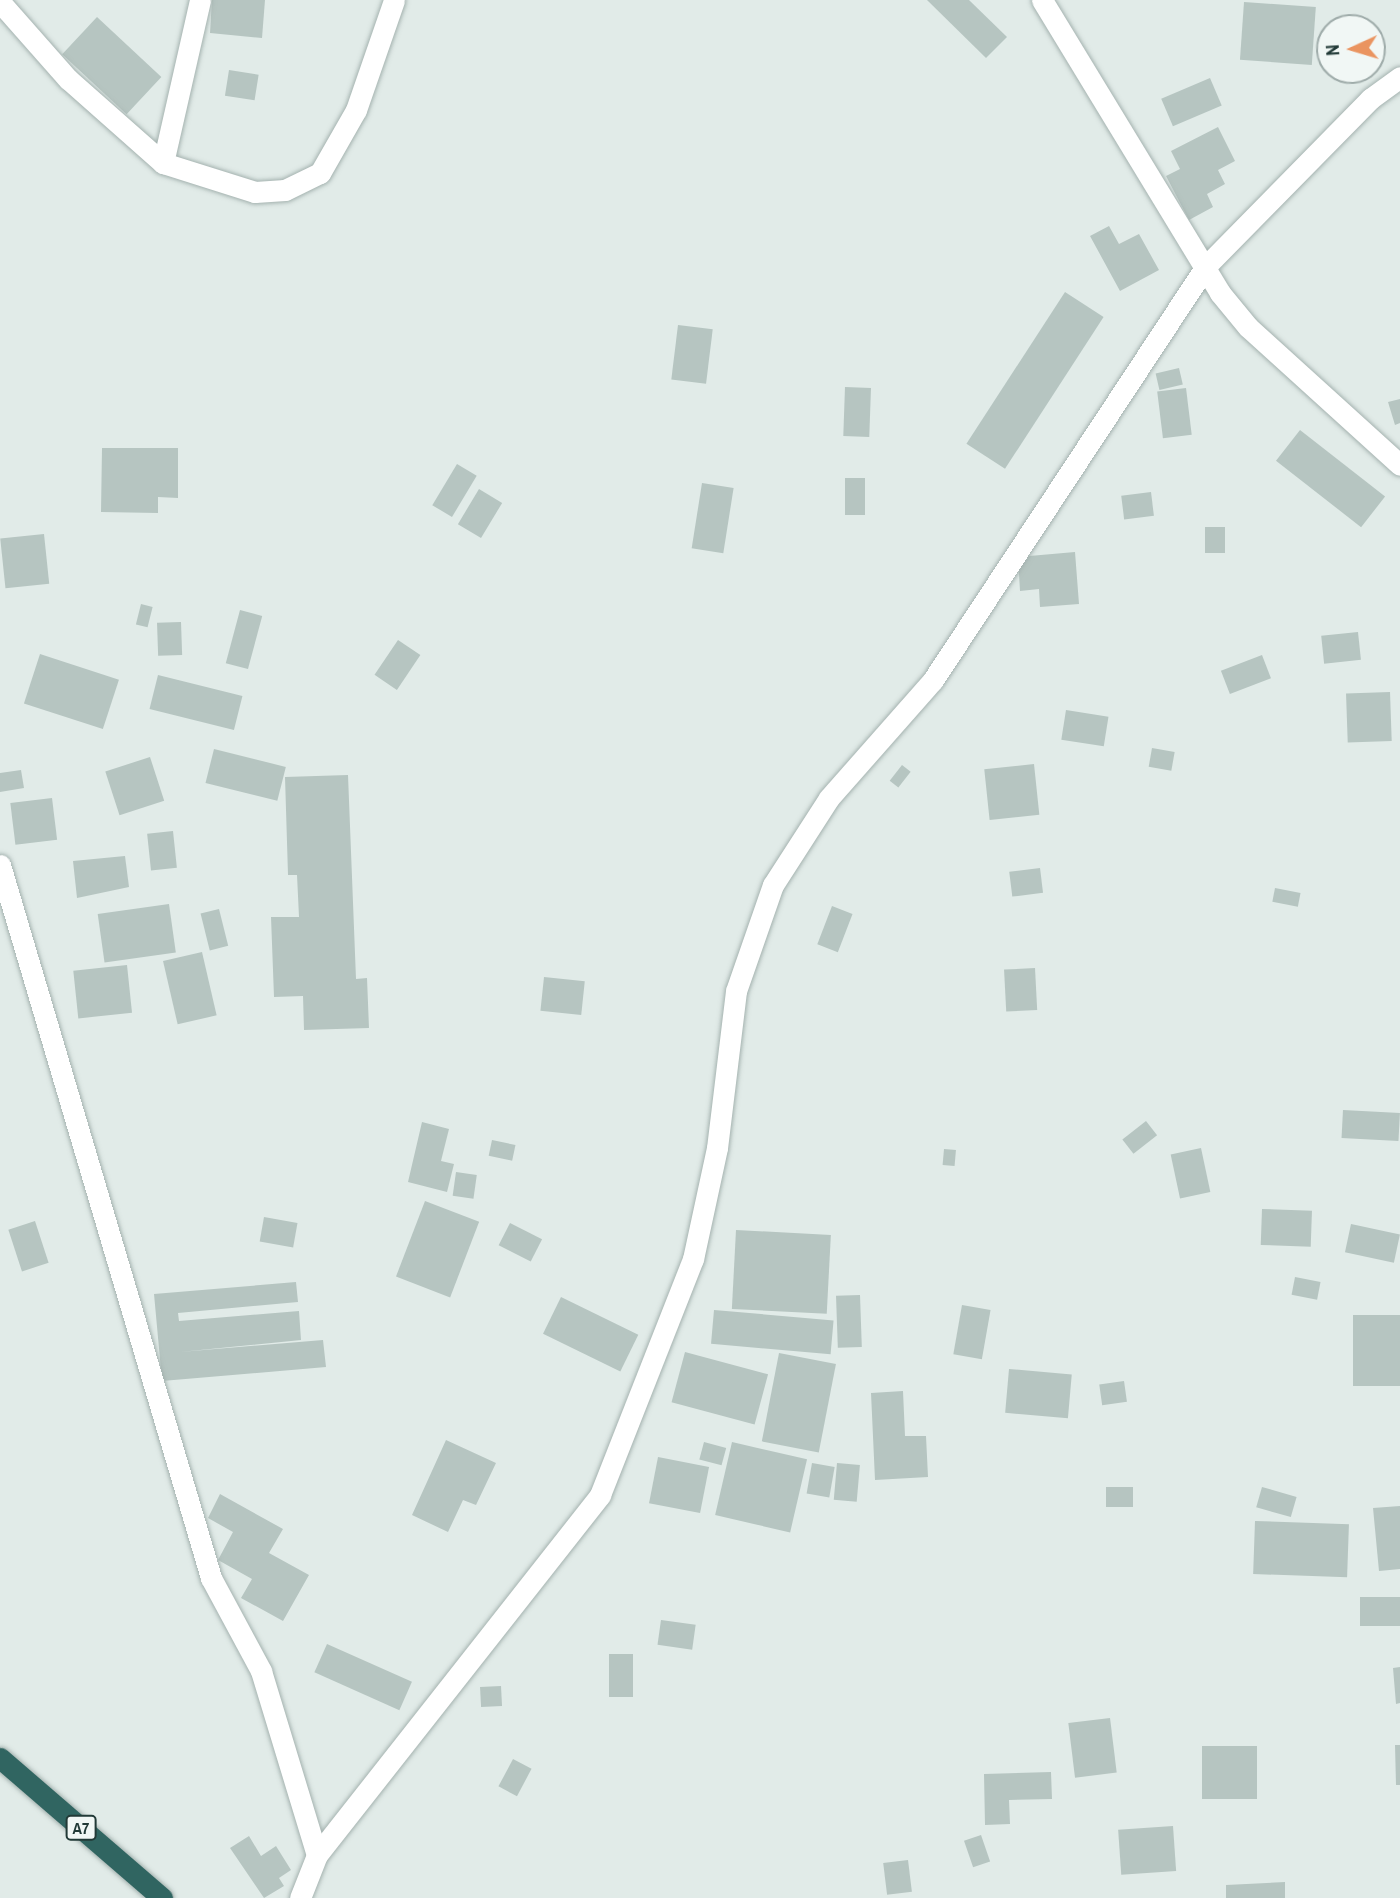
<!DOCTYPE html>
<html>
<head>
<meta charset="utf-8">
<style>
	body { margin:0 }
	#map { position:relative; width:1400px; height:1898px; overflow:hidden; background:#e1ebe8; font-family:"Archivo Narrow",sans-serif }
	div>[style] { position:absolute }
	.building>* { inset:0; background:#b6c5c1; transform-origin:0 0 }
	.roads { filter:drop-shadow(0 0 2px #a4b2af) drop-shadow(0 0 2px #a4b2af) }
	.street>* { height:21px; margin:-10.5px; padding:0 10.5px; transform-origin:10.5px; border-radius:10.5px; background:#fff }
	.highway>* { height:21px; margin:-10.5px; padding:0 10.5px; transform-origin:10.5px; border-radius:10.5px; background:#306561 }
	span { translate:-50% -50%; white-space:nowrap; text-align:center; line-height:1.15; -webkit-text-stroke:7px #f1f7f5; paint-order:stroke }
	.shield-label span { padding:2px 5px; background:#f1f7f5; border:2px solid; border-radius:5px; -webkit-text-stroke-width:0 }
	.shield-label { font-size:16px; color:#223a37; font-weight:700 }
	.north { position:absolute; left:1316px; top:14px; width:70px; height:70px; box-sizing:border-box; background:#f1f7f5; border:2px solid #9eaba9; border-radius:50%; rotate:266deg; font-size:19px; font-weight:700; line-height:28px; text-align:center; color:#223a37 }
	.north::after { content:''; display:block; margin:auto; width:24px; height:32px; background:#ea9460; clip-path:polygon(50% 0,100% 100%,50% 72%,0 100%) }
</style>
</head>
<body>
<div id="map">
	<div class="building">
		<i style="clip-path:polygon(212px 0,265px 0,262px 38px,210px 33px)"></i>
		<i style="clip-path:polygon(927px 0,969px 0,1007px 37px,986px 58px)"></i>
		<i style="left:1244px;top:2px;width:72px;height:58px;rotate:4deg"></i>
		<i style="left:97px;top:17px;width:88px;height:51px;rotate:43deg"></i>
		<i style="left:229px;top:70px;width:30px;height:26px;rotate:9deg"></i>
		<i style="left:1210px;top:78px;width:30px;height:53px;rotate:67deg"></i>
		<i style="clip-path:polygon(1218px 127px,1235px 161px,1218px 170px,1225px 184px,1207px 194px,1213px 207px,1189px 220px,1166px 176px,1180px 169px,1171px 151px)"></i>
		<i style="clip-path:polygon(1109px 226px,1119px 244px,1139px 234px,1159px 270px,1120px 291px,1090px 236px)"></i>
		<i style="left:1065px;top:292px;width:46px;height:181px;rotate:33deg"></i>
		<i style="left:678px;top:325px;width:35px;height:55px;rotate:7deg"></i>
		<i style="left:1179px;top:368px;width:17px;height:24px;rotate:77deg"></i>
		<i style="left:845px;top:387px;width:26px;height:49px;rotate:2deg"></i>
		<i style="left:1186px;top:388px;width:47px;height:29px;rotate:83deg"></i>
		<i style="clip-path:polygon(1400px 399px,1400px 423px,1395px 425px,1388px 402px)"></i>
		<i style="left:1300px;top:430px;width:108px;height:39px;rotate:38deg"></i>
		<i style="clip-path:polygon(102px 448px,178px 448px,178px 498px,158px 497px,158px 513px,101px 512px)"></i>
		<i style="left:457px;top:464px;width:23px;height:48px;rotate:31deg"></i>
		<i style="left:845px;top:478px;width:20px;height:37px"></i>
		<i style="left:702px;top:483px;width:32px;height:66px;rotate:9deg"></i>
		<i style="left:479px;top:489px;width:27px;height:41px;rotate:31deg"></i>
		<i style="left:1151px;top:492px;width:24px;height:30px;rotate:83deg"></i>
		<i style="left:1205px;top:527px;width:20px;height:26px"></i>
		<i style="left:44px;top:534px;width:50px;height:44px;rotate:84deg"></i>
		<i style="clip-path:polygon(1075px 552px,1079px 604px,1040px 607px,1039px 589px,1020px 591px,1018px 557px)"></i>
		<i style="left:141px;top:604px;width:12px;height:21px;rotate:14deg"></i>
		<i style="left:240px;top:610px;width:23px;height:55px;rotate:15deg"></i>
		<i style="left:181px;top:622px;width:33px;height:24px;rotate:88deg"></i>
		<i style="left:1358px;top:632px;width:28px;height:37px;rotate:84deg"></i>
		<i style="left:398px;top:640px;width:27px;height:42px;rotate:34deg"></i>
		<i style="left:40px;top:654px;width:83px;height:52px;rotate:18deg"></i>
		<i style="left:1262px;top:655px;width:25px;height:44px;rotate:69deg"></i>
		<i style="left:158px;top:675px;width:87px;height:35px;rotate:14deg"></i>
		<i style="left:1390px;top:692px;width:49px;height:44px;rotate:88deg"></i>
		<i style="left:1066px;top:710px;width:43px;height:30px;rotate:9deg"></i>
		<i style="left:1152px;top:748px;width:23px;height:19px;rotate:10deg"></i>
		<i style="left:214px;top:749px;width:74px;height:35px;rotate:14deg"></i>
		<i style="left:150px;top:757px;width:46px;height:47px;rotate:72deg"></i>
		<i style="left:1034px;top:764px;width:51px;height:50px;rotate:84deg"></i>
		<i style="left:902px;top:765px;width:11px;height:20px;rotate:38deg"></i>
		<i style="clip-path:polygon(21px 770px,24px 788px,0 792px,0 773px)"></i>
		<i style="clip-path:polygon(348px 775px,356px 979px,367px 978px,369px 1028px,304px 1030px,303px 996px,274px 997px,271px 917px,299px 917px,297px 875px,288px 875px,285px 777px)"></i>
		<i style="left:52px;top:798px;width:42px;height:42px;rotate:83deg"></i>
		<i style="left:173px;top:831px;width:37px;height:26px;rotate:84deg"></i>
		<i style="clip-path:polygon(125px 856px,129px 887px,77px 898px,73px 861px)"></i>
		<i style="left:1040px;top:868px;width:25px;height:31px;rotate:83deg"></i>
		<i style="left:1275px;top:888px;width:26px;height:14px;rotate:11deg"></i>
		<i style="left:169px;top:904px;width:49px;height:72px;rotate:82deg"></i>
		<i style="left:832px;top:906px;width:22px;height:41px;rotate:21deg"></i>
		<i style="left:219px;top:909px;width:38px;height:19px;rotate:76deg"></i>
		<i style="left:202px;top:952px;width:65px;height:40px;rotate:77deg"></i>
		<i style="left:127px;top:965px;width:48px;height:54px;rotate:84deg"></i>
		<i style="left:1035px;top:968px;width:42px;height:31px;rotate:87deg"></i>
		<i style="left:544px;top:977px;width:41px;height:34px;rotate:6deg"></i>
		<i style="left:1343px;top:1110px;width:57px;height:28px;rotate:3deg"></i>
		<i style="left:1146px;top:1121px;width:18px;height:30px;rotate:52deg"></i>
		<i style="clip-path:polygon(422px 1122px,449px 1129px,441px 1161px,454px 1164px,447px 1192px,408px 1182px)"></i>
		<i style="left:492px;top:1140px;width:24px;height:16px;rotate:12deg"></i>
		<i style="left:1201px;top:1148px;width:45px;height:31px;rotate:78deg"></i>
		<i style="left:944px;top:1149px;width:12px;height:16px;rotate:5deg"></i>
		<i style="left:456px;top:1172px;width:21px;height:24px;rotate:8deg"></i>
		<i style="left:425px;top:1201px;width:58px;height:81px;rotate:21deg"></i>
		<i style="left:1262px;top:1209px;width:50px;height:36px;rotate:2deg"></i>
		<i style="left:264px;top:1217px;width:34px;height:25px;rotate:10deg"></i>
		<i style="left:35px;top:1221px;width:44px;height:28px;rotate:72deg"></i>
		<i style="left:510px;top:1223px;width:36px;height:25px;rotate:27deg"></i>
		<i style="left:1351px;top:1224px;width:50px;height:29px;rotate:12deg"></i>
		<i style="left:736px;top:1230px;width:95px;height:79px;rotate:3deg"></i>
		<i style="left:1295px;top:1277px;width:26px;height:18px;rotate:11deg"></i>
		<i style="clip-path:polygon(296px 1282px,298px 1302px,178px 1313px,179px 1321px,299px 1311px,301px 1340px,180px 1352px,323px 1340px,326px 1367px,162px 1381px,154px 1294px)"></i>
		<i style="left:860px;top:1295px;width:52px;height:24px;rotate:88deg"></i>
		<i style="left:561px;top:1297px;width:86px;height:41px;rotate:26deg"></i>
		<i style="left:962px;top:1305px;width:29px;height:50px;rotate:10deg"></i>
		<i style="left:714px;top:1310px;width:120px;height:34px;rotate:5deg"></i>
		<i style="left:1353px;top:1315px;width:47px;height:71px"></i>
		<i style="left:685px;top:1352px;width:86px;height:52px;rotate:15deg"></i>
		<i style="left:779px;top:1353px;width:58px;height:90px;rotate:11deg"></i>
		<i style="left:1009px;top:1369px;width:63px;height:44px;rotate:5deg"></i>
		<i style="left:1124px;top:1381px;width:21px;height:25px;rotate:82deg"></i>
		<i style="clip-path:polygon(903px 1391px,905px 1436px,926px 1436px,928px 1477px,875px 1480px,871px 1393px)"></i>
		<i style="clip-path:polygon(446px 1440px,496px 1463px,476px 1505px,463px 1500px,448px 1532px,412px 1515px)"></i>
		<i style="left:704px;top:1442px;width:23px;height:18px;rotate:15deg"></i>
		<i style="left:732px;top:1442px;width:77px;height:75px;rotate:13deg"></i>
		<i style="left:658px;top:1457px;width:52px;height:47px;rotate:11deg"></i>
		<i style="left:812px;top:1463px;width:23px;height:31px;rotate:10deg"></i>
		<i style="left:837px;top:1463px;width:23px;height:37px;rotate:5deg"></i>
		<i style="left:1106px;top:1487px;width:27px;height:20px"></i>
		<i style="left:1262px;top:1487px;width:36px;height:21px;rotate:16deg"></i>
		<i style="clip-path:polygon(220px 1494px,283px 1529px,269px 1553px,309px 1575px,283px 1621px,241px 1598px,252px 1579px,218px 1560px,233px 1532px,208px 1518px)"></i>
		<i style="clip-path:polygon(1400px 1506px,1400px 1569px,1379px 1571px,1373px 1508px)"></i>
		<i style="left:1255px;top:1521px;width:94px;height:53px;rotate:2deg"></i>
		<i style="left:1400px;top:1597px;width:29px;height:40px;rotate:90deg"></i>
		<i style="left:661px;top:1620px;width:35px;height:25px;rotate:8deg"></i>
		<i style="left:327px;top:1644px;width:93px;height:31px;rotate:24deg"></i>
		<i style="left:609px;top:1654px;width:24px;height:43px"></i>
		<i style="clip-path:polygon(1400px 1667px,1400px 1703px,1396px 1704px,1393px 1668px)"></i>
		<i style="left:501px;top:1686px;width:20px;height:21px;rotate:87deg"></i>
		<i style="left:1110px;top:1718px;width:55px;height:42px;rotate:83deg"></i>
		<i style="clip-path:polygon(1395px 1745px,1400px 1745px,1400px 1785px,1396px 1785px)"></i>
		<i style="left:1202px;top:1746px;width:55px;height:53px"></i>
		<i style="left:513px;top:1759px;width:21px;height:31px;rotate:28deg"></i>
		<i style="clip-path:polygon(1051px 1772px,1052px 1799px,1009px 1800px,1010px 1824px,985px 1825px,984px 1774px)"></i>
		<i style="left:1173px;top:1826px;width:45px;height:55px;rotate:86deg"></i>
		<i style="left:981px;top:1835px;width:28px;height:18px;rotate:71deg"></i>
		<i style="clip-path:polygon(249px 1836px,261px 1856px,276px 1846px,291px 1870px,279px 1878px,284px 1886px,264px 1898px,230px 1848px)"></i>
		<i style="left:908px;top:1860px;width:32px;height:25px;rotate:83deg"></i>
		<i style="clip-path:polygon(1285px 1882px,1285px 1898px,1226px 1898px,1226px 1885px)"></i>
	</div>
	<div class="roads">
		<div class="street">
			<i style="left:1042px;top:0;width:343px;rotate:58.7deg"></i>
			<i style="left:1220px;top:293px;width:44px;rotate:50.5deg"></i>
			<i style="left:1248px;top:327px;width:205px;rotate:42.2deg"></i>
			<i style="left:0;top:2px;width:103px;rotate:48.6deg"></i>
			<i style="left:68px;top:79px;width:127px;rotate:41.5deg"></i>
			<i style="left:163px;top:163px;width:96px;rotate:17.5deg"></i>
			<i style="left:255px;top:192px;width:30px;rotate:-4deg"></i>
			<i style="left:285px;top:190px;width:39px;rotate:-26deg"></i>
			<i style="left:320px;top:173px;width:73px;rotate:-60.3deg"></i>
			<i style="left:356px;top:110px;width:116px;rotate:-70.9deg"></i>
			<i style="left:163px;top:163px;width:167px;rotate:-77.2deg"></i>
			<i style="left:0;top:865px;width:744px;rotate:73.51deg"></i>
			<i style="left:211px;top:1578px;width:106px;rotate:61.7deg"></i>
			<i style="left:261px;top:1671px;width:192px;rotate:73.1deg"></i>
			<i style="left:317px;top:1855px;width:46px;rotate:111.6deg"></i>
			<i style="left:317px;top:1855px;width:458px;rotate:-51.8deg"></i>
			<i style="left:600px;top:1495px;width:254px;rotate:-68.5deg"></i>
			<i style="left:693px;top:1259px;width:114px;rotate:-77.8deg"></i>
			<i style="left:717px;top:1148px;width:158px;rotate:-83.1deg"></i>
			<i style="left:736px;top:991px;width:112px;rotate:-70.8deg"></i>
			<i style="left:773px;top:885px;width:103px;rotate:-57.2deg"></i>
			<i style="left:829px;top:798px;width:157px;rotate:-48.6deg"></i>
			<i style="left:933px;top:680px;width:497px;rotate:-56.6deg"></i>
			<i style="left:1207px;top:265px;width:233px;rotate:-45.5deg"></i>
			<i style="left:1370px;top:99px;width:37px;rotate:-36deg"></i>
		</div>
		<div class="highway">
			<i style="left:0;top:1758px;width:214px;rotate:40.8deg"></i>
		</div>
	</div>
	<div class="shield-label">
		<span style="left:81px;top:1828px">A7</span>
	</div>
	<div class="north">N</div>
</div>
</body>
</html>
